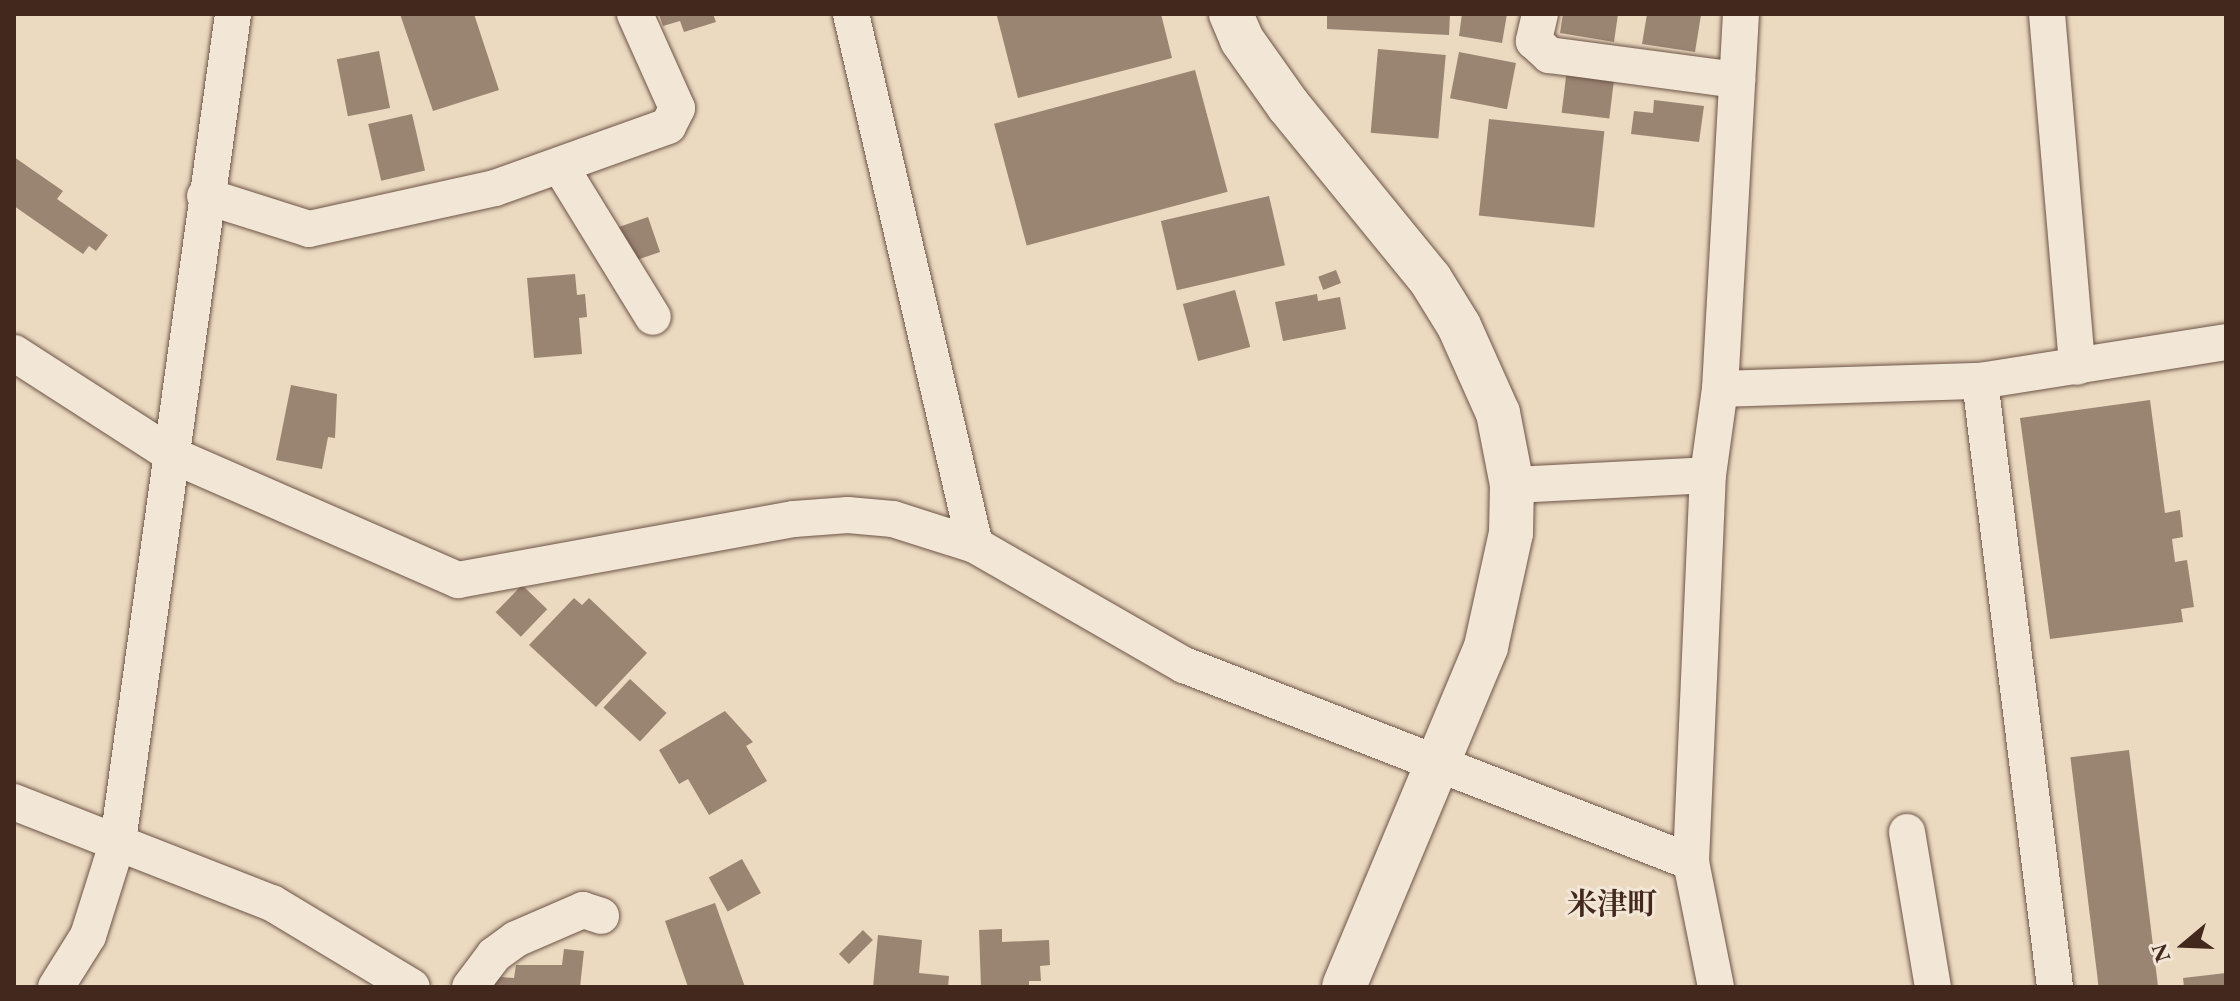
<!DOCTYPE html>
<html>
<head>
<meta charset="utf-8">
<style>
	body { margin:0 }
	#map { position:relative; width:2240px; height:1001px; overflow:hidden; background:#ebd9c0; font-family:"EB Garamond","Noto Serif JP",serif }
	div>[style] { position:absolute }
	.building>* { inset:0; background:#9a8472; transform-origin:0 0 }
	.roads { filter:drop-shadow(0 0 2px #6d5446) drop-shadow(0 0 2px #6d5446) }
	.street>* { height:36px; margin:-18px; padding:0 18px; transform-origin:18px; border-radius:18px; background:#f2e6d6 }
	.secondary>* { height:44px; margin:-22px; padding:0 22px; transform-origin:22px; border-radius:22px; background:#f2e6d6 }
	span { translate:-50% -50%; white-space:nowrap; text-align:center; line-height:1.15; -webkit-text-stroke:6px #f2e6d6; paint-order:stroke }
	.quarter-label { font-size:30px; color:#43281e; font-weight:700 }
	.frame { position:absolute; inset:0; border:16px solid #43281e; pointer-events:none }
	.north { position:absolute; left:2144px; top:905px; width:80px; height:80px; -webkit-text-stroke:6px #f2e6d6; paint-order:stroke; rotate:251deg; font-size:22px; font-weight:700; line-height:32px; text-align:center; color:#43281e }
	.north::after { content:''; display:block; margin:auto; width:28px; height:36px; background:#43281e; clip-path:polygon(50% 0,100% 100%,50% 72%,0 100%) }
</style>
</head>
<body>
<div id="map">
	<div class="building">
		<i style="clip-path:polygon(400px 14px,474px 14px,499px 90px,433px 111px)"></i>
		<i style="clip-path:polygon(659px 14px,713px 14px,716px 22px,684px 32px,680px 21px,663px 26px)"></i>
		<i style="clip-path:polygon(1006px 14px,1161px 14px,1172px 58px,1018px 98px,997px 16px)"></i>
		<i style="clip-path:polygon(1327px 14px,1450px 14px,1449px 35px,1327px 29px)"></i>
		<i style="clip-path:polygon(1462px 14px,1507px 14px,1502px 43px,1459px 36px)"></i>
		<i style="clip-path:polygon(1563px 14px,1618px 14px,1614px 42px,1560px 33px)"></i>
		<i style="clip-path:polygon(1647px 14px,1701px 15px,1695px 52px,1642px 44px)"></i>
		<i style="left:1378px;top:49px;width:68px;height:84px;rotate:5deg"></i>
		<i style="left:379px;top:51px;width:58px;height:43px;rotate:79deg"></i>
		<i style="left:1459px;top:52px;width:58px;height:47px;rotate:11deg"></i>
		<i style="left:1567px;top:69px;width:48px;height:44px;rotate:7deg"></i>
		<i style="left:1195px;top:70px;width:126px;height:208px;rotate:75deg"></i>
		<i style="clip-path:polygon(1654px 100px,1704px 106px,1699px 142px,1631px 134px,1634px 111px,1653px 113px)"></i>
		<i style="left:412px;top:114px;width:58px;height:45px;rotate:77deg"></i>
		<i style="left:1489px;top:119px;width:116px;height:97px;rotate:6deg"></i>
		<i style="clip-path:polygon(14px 157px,63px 191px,57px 199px,108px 235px,96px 251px,89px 246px,83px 254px,14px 206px)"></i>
		<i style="left:1269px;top:196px;width:71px;height:111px;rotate:77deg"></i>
		<i style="left:648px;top:217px;width:37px;height:34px;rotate:71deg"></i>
		<i style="left:1336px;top:270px;width:14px;height:19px;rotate:69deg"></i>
		<i style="clip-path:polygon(575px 274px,577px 295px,585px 294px,587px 317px,579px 318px,582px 354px,534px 358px,527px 278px)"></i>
		<i style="left:1235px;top:290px;width:59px;height:54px;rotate:75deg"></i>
		<i style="clip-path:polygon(1317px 294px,1318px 301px,1340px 297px,1346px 329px,1283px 341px,1275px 302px)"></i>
		<i style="clip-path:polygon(291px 385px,337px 394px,335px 438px,328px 437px,322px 469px,276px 460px)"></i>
		<i style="clip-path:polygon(2150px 400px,2165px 513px,2180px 510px,2183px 537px,2172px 539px,2175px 562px,2187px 560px,2194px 607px,2181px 609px,2183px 622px,2050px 639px,2020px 418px)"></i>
		<i style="left:522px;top:585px;width:35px;height:38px;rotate:44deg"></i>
		<i style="clip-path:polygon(574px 598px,582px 605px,589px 598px,647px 653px,596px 707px,529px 645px)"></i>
		<i style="left:630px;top:679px;width:50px;height:39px;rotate:43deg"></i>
		<i style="clip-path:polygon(725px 711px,753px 742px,746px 746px,767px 781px,709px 815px,688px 779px,679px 784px,659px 750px)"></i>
		<i style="left:2129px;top:750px;width:239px;height:59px;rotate:83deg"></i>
		<i style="left:742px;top:859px;width:39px;height:38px;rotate:61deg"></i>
		<i style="clip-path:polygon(715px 903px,745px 987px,688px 987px,665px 921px)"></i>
		<i style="clip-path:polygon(1002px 929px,1002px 942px,1049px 940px,1050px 965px,1040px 966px,1041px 981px,1029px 981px,1029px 987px,981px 987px,979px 930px)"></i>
		<i style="left:863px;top:930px;width:14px;height:34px;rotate:45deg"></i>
		<i style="clip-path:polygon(878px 935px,922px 940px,919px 973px,949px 976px,948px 987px,873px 987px)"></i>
		<i style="clip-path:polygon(564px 949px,584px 951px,580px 987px,488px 987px,490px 976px,514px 978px,516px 965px,562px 965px)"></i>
		<i style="clip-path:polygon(2226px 973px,2226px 987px,2184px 987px,2183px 978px)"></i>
	</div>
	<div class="roads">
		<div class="street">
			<i style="left:851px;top:14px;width:545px;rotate:76.86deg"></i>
			<i style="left:1540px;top:14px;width:28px;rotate:103deg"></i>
			<i style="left:1534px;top:41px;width:21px;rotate:43deg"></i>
			<i style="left:1549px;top:55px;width:190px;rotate:7.6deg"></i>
			<i style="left:2047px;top:14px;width:354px;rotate:85.1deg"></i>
			<i style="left:560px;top:166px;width:177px;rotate:58.4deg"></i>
			<i style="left:205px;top:196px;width:109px;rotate:17.6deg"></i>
			<i style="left:309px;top:229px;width:190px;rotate:-12.4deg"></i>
			<i style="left:495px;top:188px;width:184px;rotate:-19.7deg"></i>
			<i style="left:668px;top:126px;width:20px;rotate:-63deg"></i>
			<i style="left:677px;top:108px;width:103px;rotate:-114.1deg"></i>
			<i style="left:14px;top:353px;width:190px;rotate:32.8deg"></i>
			<i style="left:174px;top:456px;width:310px;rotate:23.6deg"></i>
			<i style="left:458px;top:580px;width:341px;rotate:-10.3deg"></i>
			<i style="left:794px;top:519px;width:54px;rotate:-4.2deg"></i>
			<i style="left:848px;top:515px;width:45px;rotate:5.1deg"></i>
			<i style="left:893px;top:519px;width:86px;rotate:17.6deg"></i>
			<i style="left:975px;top:545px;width:241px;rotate:29.9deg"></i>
			<i style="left:1184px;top:665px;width:544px;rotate:21.23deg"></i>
			<i style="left:1980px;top:381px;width:611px;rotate:82.94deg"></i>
			<i style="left:1720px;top:389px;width:260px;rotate:-1.8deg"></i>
			<i style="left:1980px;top:381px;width:249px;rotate:-9deg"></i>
			<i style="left:1512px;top:485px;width:196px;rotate:-2.9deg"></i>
			<i style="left:14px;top:802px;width:277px;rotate:21.4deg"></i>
			<i style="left:272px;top:903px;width:163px;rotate:31deg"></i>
			<i style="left:1907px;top:832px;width:157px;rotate:80.5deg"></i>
			<i style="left:56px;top:987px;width:60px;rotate:-57.9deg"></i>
			<i style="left:88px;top:936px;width:100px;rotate:-72.5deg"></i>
			<i style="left:118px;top:841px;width:835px;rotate:-82.08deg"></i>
			<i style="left:470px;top:987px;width:40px;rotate:-53deg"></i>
			<i style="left:494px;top:955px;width:27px;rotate:-36deg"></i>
			<i style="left:516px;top:939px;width:73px;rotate:-23.4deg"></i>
			<i style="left:583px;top:910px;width:19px;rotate:18deg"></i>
			<i style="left:1716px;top:987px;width:127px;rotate:-101.3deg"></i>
			<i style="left:1691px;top:862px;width:387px;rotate:-87.5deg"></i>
			<i style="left:1708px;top:475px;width:87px;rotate:-82.1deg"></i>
			<i style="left:1720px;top:389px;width:376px;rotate:-86.8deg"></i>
		</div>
		<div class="secondary">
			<i style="left:1231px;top:14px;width:28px;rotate:67deg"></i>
			<i style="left:1242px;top:40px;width:80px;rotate:54.7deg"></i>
			<i style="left:1288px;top:105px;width:225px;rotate:50.8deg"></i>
			<i style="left:1430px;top:279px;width:55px;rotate:58.3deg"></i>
			<i style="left:1459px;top:326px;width:95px;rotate:65.9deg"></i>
			<i style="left:1498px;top:413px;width:73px;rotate:79deg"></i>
			<i style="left:1512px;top:485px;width:48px;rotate:91.2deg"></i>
			<i style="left:1511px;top:533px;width:117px;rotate:102.4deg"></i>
			<i style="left:1486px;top:647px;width:368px;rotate:112.7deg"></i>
		</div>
	</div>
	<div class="quarter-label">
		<span style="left:1612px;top:904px">米津町</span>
	</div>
	<div class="frame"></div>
	<div class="north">N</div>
</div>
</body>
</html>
